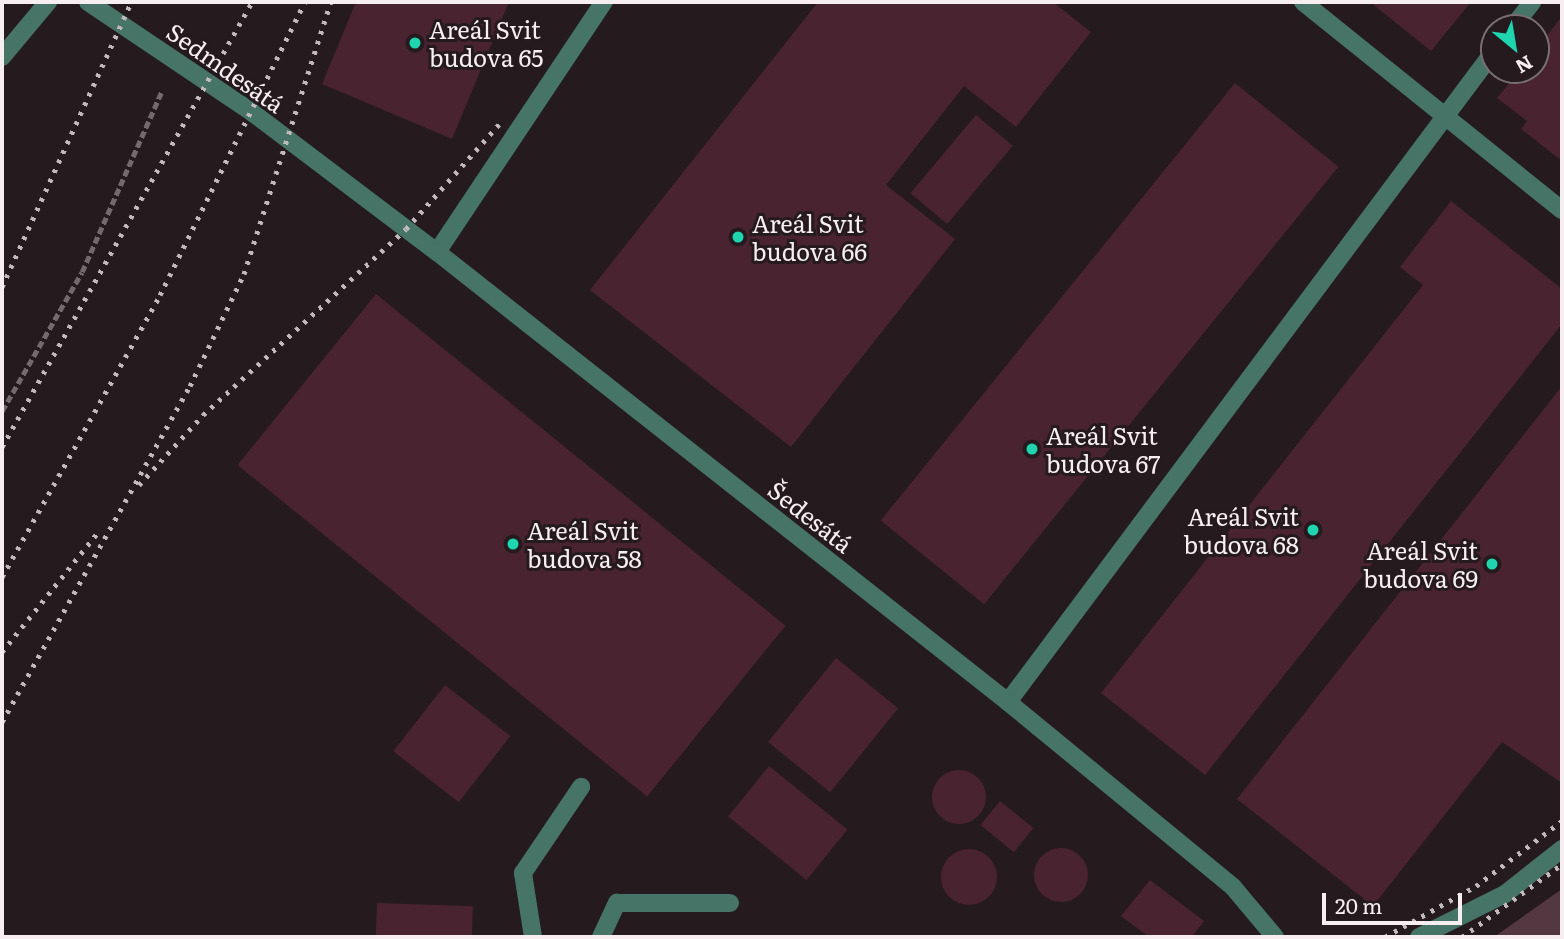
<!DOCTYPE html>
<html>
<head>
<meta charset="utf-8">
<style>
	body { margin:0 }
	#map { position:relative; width:1564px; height:939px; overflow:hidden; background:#251a1e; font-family:Literata,serif }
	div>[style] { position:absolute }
	.green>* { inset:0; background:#543841 }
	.building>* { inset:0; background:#4a2331; transform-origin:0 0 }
	.round { border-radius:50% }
	.path>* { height:4.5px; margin-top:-2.25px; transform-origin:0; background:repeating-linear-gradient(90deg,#746a6d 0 7px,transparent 0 10.5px) }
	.lane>* { height:18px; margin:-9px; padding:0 9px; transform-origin:9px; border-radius:9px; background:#467467 }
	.street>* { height:18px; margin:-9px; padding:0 9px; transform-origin:9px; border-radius:9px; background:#467467 }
	.rail>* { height:5px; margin-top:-2.5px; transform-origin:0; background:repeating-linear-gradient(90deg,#c2b9bc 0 3.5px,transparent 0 10.5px) }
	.dots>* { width:19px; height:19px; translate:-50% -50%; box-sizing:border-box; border:4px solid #251a1e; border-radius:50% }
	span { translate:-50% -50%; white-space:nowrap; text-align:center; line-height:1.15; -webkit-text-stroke:6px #251a1e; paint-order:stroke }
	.poi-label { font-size:24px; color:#f6eef0 }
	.left { translate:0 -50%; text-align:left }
	.right { translate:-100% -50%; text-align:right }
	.street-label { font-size:24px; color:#f6eef0 }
	.frame { position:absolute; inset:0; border:4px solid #f6eef0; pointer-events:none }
	.north { position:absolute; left:1480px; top:14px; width:70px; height:70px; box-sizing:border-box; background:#251a1e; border:2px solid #796f72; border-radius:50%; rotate:150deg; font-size:19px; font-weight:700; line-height:28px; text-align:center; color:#f6eef0 }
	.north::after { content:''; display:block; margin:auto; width:24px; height:32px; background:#1ed5b0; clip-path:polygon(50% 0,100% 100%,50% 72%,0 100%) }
	.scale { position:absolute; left:1322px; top:893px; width:140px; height:32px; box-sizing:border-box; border:4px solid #f6eef0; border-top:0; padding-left:9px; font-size:21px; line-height:24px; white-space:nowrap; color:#f6eef0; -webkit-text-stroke:5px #251a1e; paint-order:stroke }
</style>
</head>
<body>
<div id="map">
	<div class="green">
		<i style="clip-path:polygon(1562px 889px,1562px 937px,1494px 937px)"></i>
	</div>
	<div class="building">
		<i style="clip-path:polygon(356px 2px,509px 2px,452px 139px,322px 84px)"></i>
		<i style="clip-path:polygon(818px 2px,1053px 2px,1091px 32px,1016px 127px,964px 86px,886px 185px,955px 239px,791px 447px,590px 290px)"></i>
		<i style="clip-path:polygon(1370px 2px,1471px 2px,1431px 51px)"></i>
		<i style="clip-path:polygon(1562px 16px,1562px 161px,1521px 129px,1527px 121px,1497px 98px,1520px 70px,1536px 70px,1536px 50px)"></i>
		<i style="left:1235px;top:83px;width:133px;height:563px;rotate:39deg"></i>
		<i style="left:976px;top:115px;width:48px;height:102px;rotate:40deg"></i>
		<i style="clip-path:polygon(1451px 201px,1562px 289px,1562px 324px,1205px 775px,1101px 693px,1423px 285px,1400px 267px)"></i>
		<i style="left:376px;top:294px;width:527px;height:220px;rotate:39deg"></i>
		<i style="clip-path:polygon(1562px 386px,1562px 783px,1502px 742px,1373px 906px,1237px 799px)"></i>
		<i style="left:836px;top:658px;width:80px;height:108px;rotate:39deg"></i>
		<i style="left:445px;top:685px;width:83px;height:84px;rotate:38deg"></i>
		<i style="left:769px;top:766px;width:101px;height:65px;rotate:39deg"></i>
		<i class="round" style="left:932px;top:770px;width:54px;height:54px"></i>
		<i style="left:1000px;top:801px;width:43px;height:31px;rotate:39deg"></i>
		<i class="round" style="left:1034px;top:848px;width:54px;height:54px"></i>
		<i class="round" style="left:941px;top:849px;width:56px;height:56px"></i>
		<i style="clip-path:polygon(1150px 880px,1204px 921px,1192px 937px,1149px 937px,1121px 916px)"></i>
		<i style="left:377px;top:903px;width:96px;height:34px;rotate:2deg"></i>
	</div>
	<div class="path">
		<i style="left:2px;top:411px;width:160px;rotate:-60.1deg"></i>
		<i style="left:82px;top:272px;width:198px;rotate:-66.2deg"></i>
	</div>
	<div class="lane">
		<i style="left:1303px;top:2px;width:332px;rotate:38.8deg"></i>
		<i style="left:1512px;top:28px;width:33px;rotate:-52deg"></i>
		<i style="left:437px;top:252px;width:301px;rotate:-56.3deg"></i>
		<i style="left:1008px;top:702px;width:812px;rotate:-53.26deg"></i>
		<i style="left:533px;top:937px;width:65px;rotate:-98.9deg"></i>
		<i style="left:523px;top:873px;width:104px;rotate:-56deg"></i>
		<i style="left:601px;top:937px;width:38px;rotate:-65deg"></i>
		<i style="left:617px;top:903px;width:113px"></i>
	</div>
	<div class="street">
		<i style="left:88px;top:2px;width:199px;rotate:33.9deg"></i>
		<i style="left:253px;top:113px;width:231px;rotate:37.1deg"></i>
		<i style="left:437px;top:252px;width:727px;rotate:38.24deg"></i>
		<i style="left:1008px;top:702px;width:291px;rotate:39.4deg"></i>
		<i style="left:1233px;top:887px;width:65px;rotate:50deg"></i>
		<i style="left:2px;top:57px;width:72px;rotate:-50.1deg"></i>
		<i style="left:1419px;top:937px;width:96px;rotate:-26.6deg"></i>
		<i style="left:1505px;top:894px;width:73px;rotate:-38.3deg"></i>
	</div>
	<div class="rail">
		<i style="left:2px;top:287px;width:313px;rotate:-65.6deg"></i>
		<i style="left:2px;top:447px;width:510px;rotate:-60.67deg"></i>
		<i style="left:139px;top:485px;width:95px;rotate:-47.6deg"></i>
		<i style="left:203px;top:415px;width:275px;rotate:-42.5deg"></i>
		<i style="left:406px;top:229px;width:142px;rotate:-48.4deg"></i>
		<i style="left:2px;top:577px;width:323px;rotate:-60.7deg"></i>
		<i style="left:160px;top:295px;width:327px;rotate:-63.7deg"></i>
		<i style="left:2px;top:652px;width:154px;rotate:-51.3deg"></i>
		<i style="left:2px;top:722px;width:385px;rotate:-60.8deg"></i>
		<i style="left:190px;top:386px;width:124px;rotate:-64.3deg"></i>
		<i style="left:244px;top:274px;width:286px;rotate:-72.3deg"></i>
		<i style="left:1385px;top:937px;width:104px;rotate:-29.3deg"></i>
		<i style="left:1476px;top:886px;width:108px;rotate:-37.1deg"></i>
		<i style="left:1462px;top:937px;width:124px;rotate:-36.1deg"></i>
	</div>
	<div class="dots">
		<i style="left:415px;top:43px;background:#1ed5b0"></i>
		<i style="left:738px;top:237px;background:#1ed5b0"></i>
		<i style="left:1032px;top:449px;background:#1ed5b0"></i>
		<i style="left:1313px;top:530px;background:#1ed5b0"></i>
		<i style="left:513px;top:544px;background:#1ed5b0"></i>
		<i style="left:1492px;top:564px;background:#1ed5b0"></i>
	</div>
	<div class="poi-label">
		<span class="left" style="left:429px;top:43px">Areál Svit<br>budova 65</span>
		<span class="left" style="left:752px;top:237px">Areál Svit<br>budova 66</span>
		<span class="left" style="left:1046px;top:449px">Areál Svit<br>budova 67</span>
		<span class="right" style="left:1299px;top:530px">Areál Svit<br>budova 68</span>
		<span class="left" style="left:527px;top:544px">Areál Svit<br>budova 58</span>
		<span class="right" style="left:1478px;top:564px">Areál Svit<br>budova 69</span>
	</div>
	<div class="street-label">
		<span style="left:226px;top:67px;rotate:35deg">Sedmdesátá</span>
		<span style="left:811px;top:516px;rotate:38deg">Šedesátá</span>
	</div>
	<div class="frame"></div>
	<div class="north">N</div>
	<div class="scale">20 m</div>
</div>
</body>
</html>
